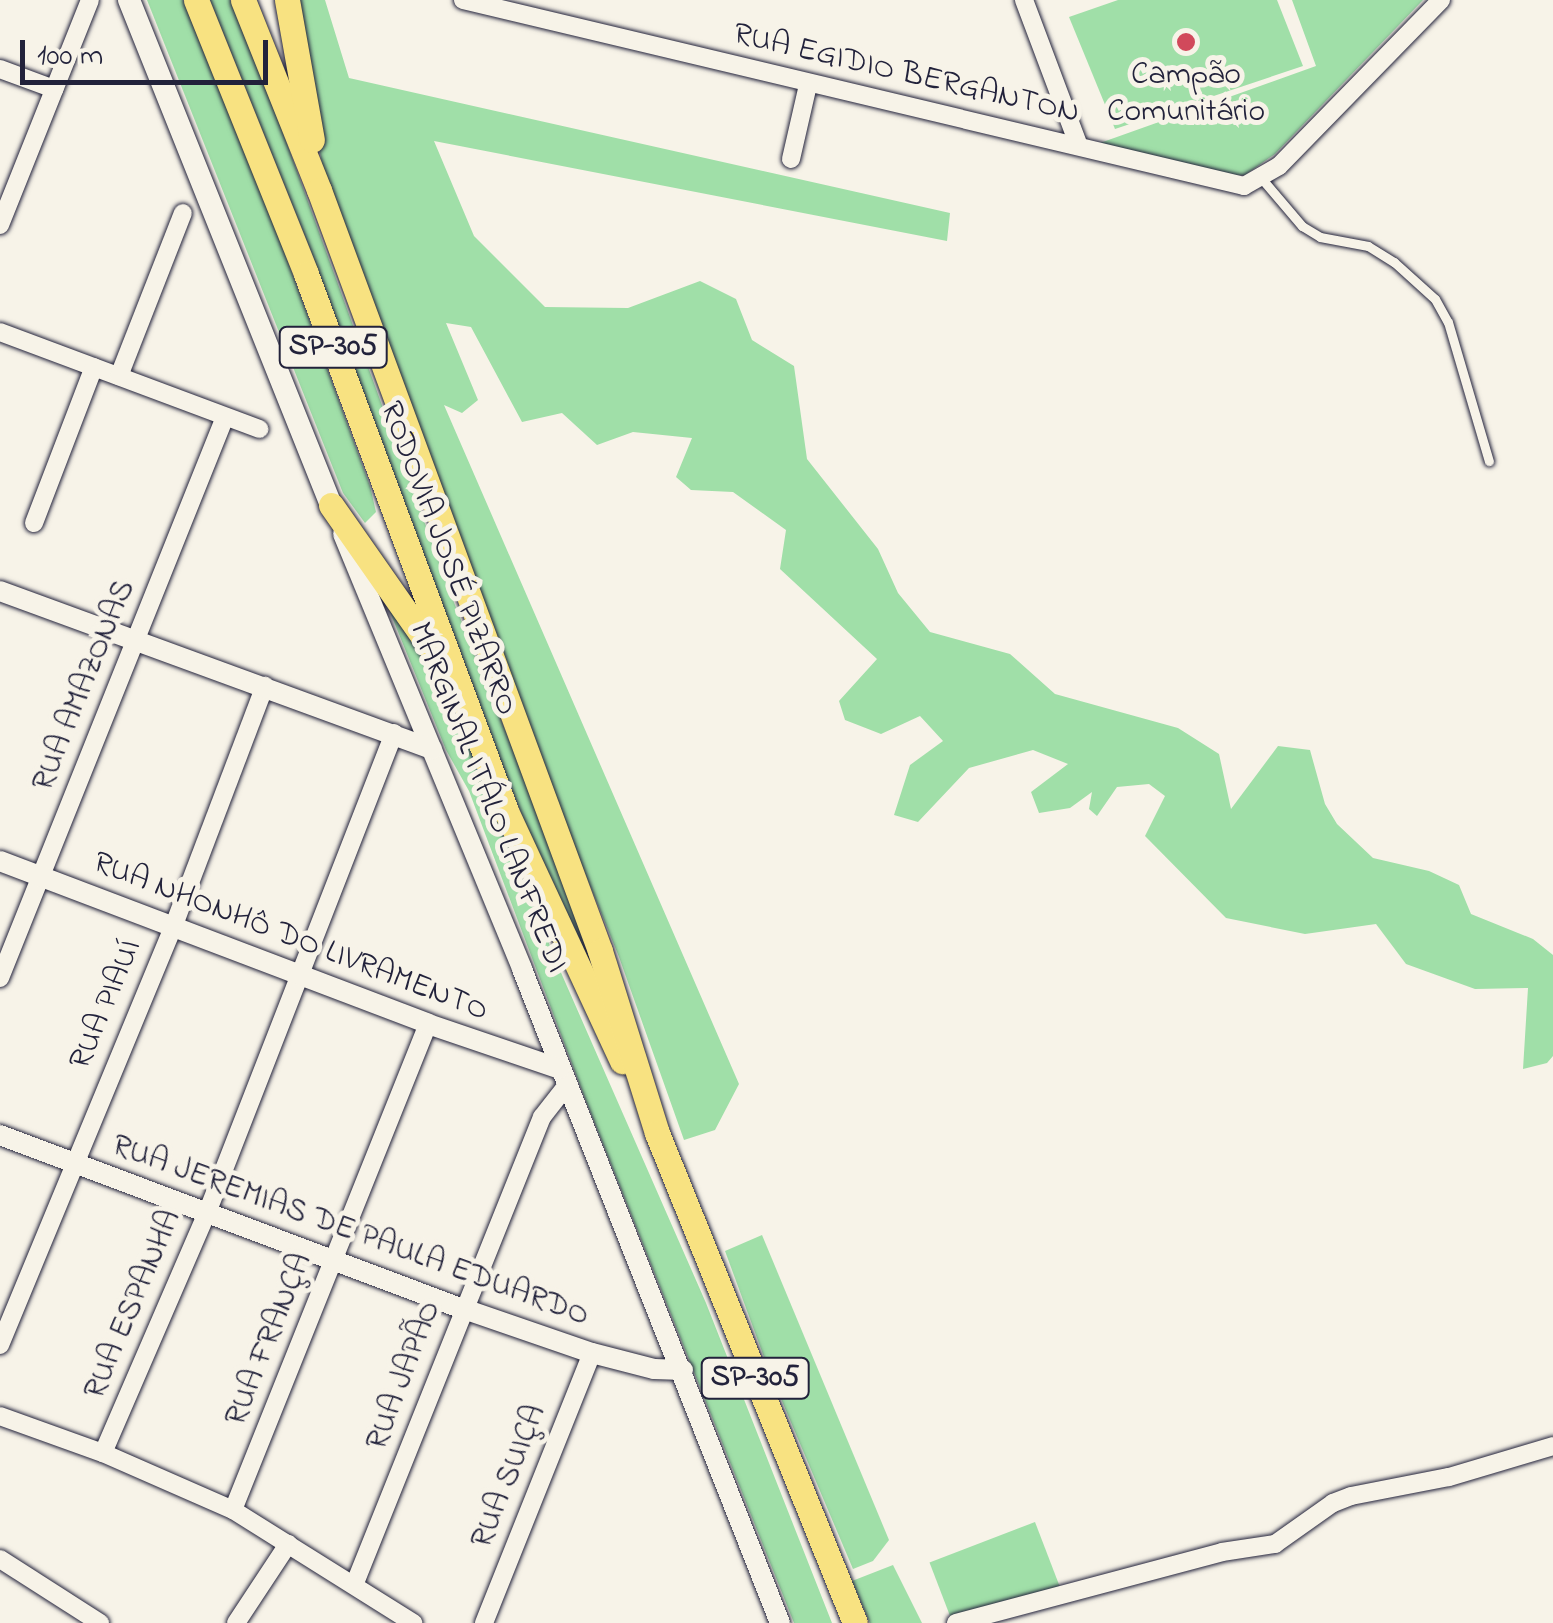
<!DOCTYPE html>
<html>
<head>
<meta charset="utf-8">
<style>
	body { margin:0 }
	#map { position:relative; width:1553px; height:1623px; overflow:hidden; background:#f7f3e8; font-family:"Indie Flower",sans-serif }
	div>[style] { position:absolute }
	.green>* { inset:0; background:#a0dfa8; transform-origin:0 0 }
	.roads { filter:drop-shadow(0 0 2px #22223b) drop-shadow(0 0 2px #22223b) }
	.service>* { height:9px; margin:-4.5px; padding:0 4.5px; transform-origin:4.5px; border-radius:4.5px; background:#f7f3e8 }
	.minor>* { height:18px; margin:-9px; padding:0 9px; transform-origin:9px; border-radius:9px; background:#f7f3e8 }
	.tertiary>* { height:20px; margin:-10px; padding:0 10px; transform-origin:10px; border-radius:10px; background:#f7f3e8 }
	.secondary>* { height:22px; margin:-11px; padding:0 11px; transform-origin:11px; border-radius:11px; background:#f7f3e8 }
	.primary>* { height:25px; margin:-12.5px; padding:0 12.5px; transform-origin:12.5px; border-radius:12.5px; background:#f8e281 }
	.dots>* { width:28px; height:28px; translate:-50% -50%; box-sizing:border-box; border:5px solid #f7f3e8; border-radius:50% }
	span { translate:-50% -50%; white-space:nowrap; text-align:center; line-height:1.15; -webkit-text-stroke:10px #f7f3e8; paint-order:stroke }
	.shield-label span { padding:2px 8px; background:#f7f3e8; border:2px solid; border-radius:8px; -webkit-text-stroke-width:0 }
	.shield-label { font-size:30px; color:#22223b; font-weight:700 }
	.street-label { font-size:32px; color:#22223b }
	.poi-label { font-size:32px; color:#22223b }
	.scale { position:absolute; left:20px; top:40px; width:248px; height:45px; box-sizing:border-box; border:5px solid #22223b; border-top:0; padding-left:12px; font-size:30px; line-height:35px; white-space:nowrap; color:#22223b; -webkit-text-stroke:8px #f7f3e8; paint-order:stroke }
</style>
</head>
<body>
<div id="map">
	<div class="green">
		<i style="clip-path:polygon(147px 0,183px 0,272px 218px,370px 486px,376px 512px,365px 523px,343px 493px)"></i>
		<i style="clip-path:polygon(210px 0,230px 0,282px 130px,451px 595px,572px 897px,610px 1015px,578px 954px,446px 627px,311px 251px)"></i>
		<i style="clip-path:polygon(293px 0,325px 0,349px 78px,950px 213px,947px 241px,434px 141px,474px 236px,545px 307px,628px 308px,700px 281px,736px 299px,752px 340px,794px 366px,807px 459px,878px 549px,898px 593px,930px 632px,1010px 654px,1055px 694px,1178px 728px,1219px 754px,1231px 809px,1278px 746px,1310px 750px,1325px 804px,1337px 824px,1373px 858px,1429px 871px,1459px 885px,1471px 914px,1533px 939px,1553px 955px,1553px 1056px,1547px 1063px,1523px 1069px,1528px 988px,1475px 989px,1406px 964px,1376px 924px,1305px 934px,1226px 918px,1145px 836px,1165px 796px,1149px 784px,1117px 787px,1097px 816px,1089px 809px,1092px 792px,1070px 808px,1039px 813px,1031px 792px,1068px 764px,1033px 750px,969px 768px,918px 822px,894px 815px,910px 765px,943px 741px,920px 716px,881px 734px,845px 720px,839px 701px,877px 659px,780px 569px,786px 530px,733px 492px,691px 490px,676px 477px,692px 438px,633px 432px,597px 445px,562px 413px,522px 422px,471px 327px,446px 323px,478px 400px,462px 413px,444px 405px,739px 1084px,715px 1130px,684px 1140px,619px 957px,523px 720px,327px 192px)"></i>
		<i style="clip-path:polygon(1118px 0,1277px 0,1303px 66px,1115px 129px,1069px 17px)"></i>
		<i style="clip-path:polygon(1292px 0,1423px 0,1275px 154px,1245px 175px,1226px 175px,1100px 143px,1316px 66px)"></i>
		<i style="clip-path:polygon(375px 575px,450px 700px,559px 968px,706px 1303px,832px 1623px,794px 1623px,586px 1101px,469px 791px,446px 750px)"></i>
		<i style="clip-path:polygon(762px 1235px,889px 1540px,873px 1561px,853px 1569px,768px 1368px,725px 1251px)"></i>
		<i style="left:1035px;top:1522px;width:69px;height:113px;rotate:69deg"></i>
		<i style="clip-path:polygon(893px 1565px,922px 1623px,870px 1623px,852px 1581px)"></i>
	</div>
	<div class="roads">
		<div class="service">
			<i style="left:1262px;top:179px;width:62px;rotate:49.6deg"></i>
			<i style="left:1302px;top:226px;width:21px;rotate:31deg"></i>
			<i style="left:1320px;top:237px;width:49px;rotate:10.6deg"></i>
			<i style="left:1368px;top:246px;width:31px;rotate:32deg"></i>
			<i style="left:1394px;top:262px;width:55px;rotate:42.1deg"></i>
			<i style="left:1435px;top:299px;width:26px;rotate:61deg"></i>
			<i style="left:1448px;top:322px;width:145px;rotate:73.6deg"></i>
		</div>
		<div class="minor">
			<i style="left:463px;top:0;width:803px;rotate:13.4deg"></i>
			<i style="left:1244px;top:186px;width:40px;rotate:-29.7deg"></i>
			<i style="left:1279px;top:166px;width:232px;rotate:-45.7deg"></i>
			<i style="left:1024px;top:0;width:156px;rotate:69.4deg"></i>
			<i style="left:0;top:69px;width:58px;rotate:20.3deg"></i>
			<i style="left:791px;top:159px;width:76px;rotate:-77.1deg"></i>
			<i style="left:0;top:225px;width:242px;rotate:-68.2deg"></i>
			<i style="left:0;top:332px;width:277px;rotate:20.5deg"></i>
			<i style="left:119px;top:376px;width:175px;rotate:-68.6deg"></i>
			<i style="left:34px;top:523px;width:167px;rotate:-69deg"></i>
			<i style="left:0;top:978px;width:604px;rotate:-68.15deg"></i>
			<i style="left:0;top:1345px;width:455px;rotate:-67.5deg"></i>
			<i style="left:174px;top:925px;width:256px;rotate:-69.2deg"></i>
			<i style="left:0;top:1416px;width:109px;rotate:19.8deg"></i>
			<i style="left:103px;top:1453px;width:142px;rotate:23.7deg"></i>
			<i style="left:233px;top:1510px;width:213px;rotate:32.1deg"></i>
			<i style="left:103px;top:1453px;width:262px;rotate:-66.6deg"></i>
			<i style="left:207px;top:1213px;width:515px;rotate:-68.71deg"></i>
			<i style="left:233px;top:1510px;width:524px;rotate:-68.14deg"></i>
			<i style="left:0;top:1559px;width:119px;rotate:32.6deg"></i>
			<i style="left:355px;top:1583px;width:502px;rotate:-68.14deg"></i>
			<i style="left:542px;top:1117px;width:39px;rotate:-52deg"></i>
			<i style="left:236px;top:1623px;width:95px;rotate:-56.6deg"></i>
			<i style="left:484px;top:1623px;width:291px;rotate:-68.2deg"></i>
			<i style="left:956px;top:1623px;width:275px;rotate:-14.9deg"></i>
			<i style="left:1222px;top:1552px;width:54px;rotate:-8.6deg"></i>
			<i style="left:1275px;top:1544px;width:71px;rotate:-35.3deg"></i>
			<i style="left:1333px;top:1503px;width:19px;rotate:-21deg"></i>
			<i style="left:1351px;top:1496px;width:100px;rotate:-11deg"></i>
			<i style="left:1449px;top:1477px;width:109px;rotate:-16.6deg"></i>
		</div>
		<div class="tertiary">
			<i style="left:343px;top:534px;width:470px;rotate:67.6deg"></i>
			<i style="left:522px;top:969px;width:703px;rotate:68.47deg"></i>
			<i style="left:0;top:591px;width:460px;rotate:20.1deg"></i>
			<i style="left:0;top:861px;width:458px;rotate:20.8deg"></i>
			<i style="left:428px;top:1024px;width:139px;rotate:18.8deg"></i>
			<i style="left:0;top:1135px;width:496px;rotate:20.6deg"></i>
			<i style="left:464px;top:1309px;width:135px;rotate:19deg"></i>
			<i style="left:592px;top:1353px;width:64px;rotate:14.5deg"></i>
			<i style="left:654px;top:1369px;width:29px;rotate:2deg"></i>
		</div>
		<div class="secondary">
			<i style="left:129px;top:0;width:544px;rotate:68.2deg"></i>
		</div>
		<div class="primary">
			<i style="left:196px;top:0;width:295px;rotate:68.1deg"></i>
			<i style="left:306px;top:274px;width:573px;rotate:69.57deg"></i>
			<i style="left:506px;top:811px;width:276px;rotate:65.1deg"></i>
			<i style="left:243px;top:0;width:205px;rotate:68.2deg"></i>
			<i style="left:319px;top:190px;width:811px;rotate:69.73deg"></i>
			<i style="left:600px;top:951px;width:191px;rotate:72.6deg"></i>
			<i style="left:657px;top:1133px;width:528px;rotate:68deg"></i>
			<i style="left:287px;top:0;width:142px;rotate:79.9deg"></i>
			<i style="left:331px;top:505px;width:195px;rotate:55deg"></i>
		</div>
	</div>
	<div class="dots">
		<i style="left:1186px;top:42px;background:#d1495b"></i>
	</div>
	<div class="shield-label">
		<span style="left:333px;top:347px">SP-305</span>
		<span style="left:755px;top:1378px">SP-305</span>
	</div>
	<div class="street-label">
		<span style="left:906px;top:75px;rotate:13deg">RUA EGIDIO BERGANTON</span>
		<span style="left:447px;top:559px;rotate:69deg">RODOVIA JOSÉ PIZARRO</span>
		<span style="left:85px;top:686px;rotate:-68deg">RUA AMAZONAS</span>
		<span style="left:487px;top:798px;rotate:68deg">MARGINAL ITÁLO LANFREDI</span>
		<span style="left:290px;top:938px;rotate:21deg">RUA NHONHÔ DO LIVRAMENTO</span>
		<span style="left:107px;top:1005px;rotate:-67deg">RUA PIAUÍ</span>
		<span style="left:350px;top:1232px;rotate:20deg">RUA JEREMIAS DE PAULA EDUARDO</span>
		<span style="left:134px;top:1305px;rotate:-67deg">RUA ESPANHA</span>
		<span style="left:270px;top:1340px;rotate:-68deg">RUA FRANÇA</span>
		<span style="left:405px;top:1376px;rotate:-69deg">RUA JAPÃO</span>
		<span style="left:510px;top:1477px;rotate:-68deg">RUA SUIÇA</span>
	</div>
	<div class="poi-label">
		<span style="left:1186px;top:95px">Campão<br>Comunitário</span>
	</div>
	<div class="scale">100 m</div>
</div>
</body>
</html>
